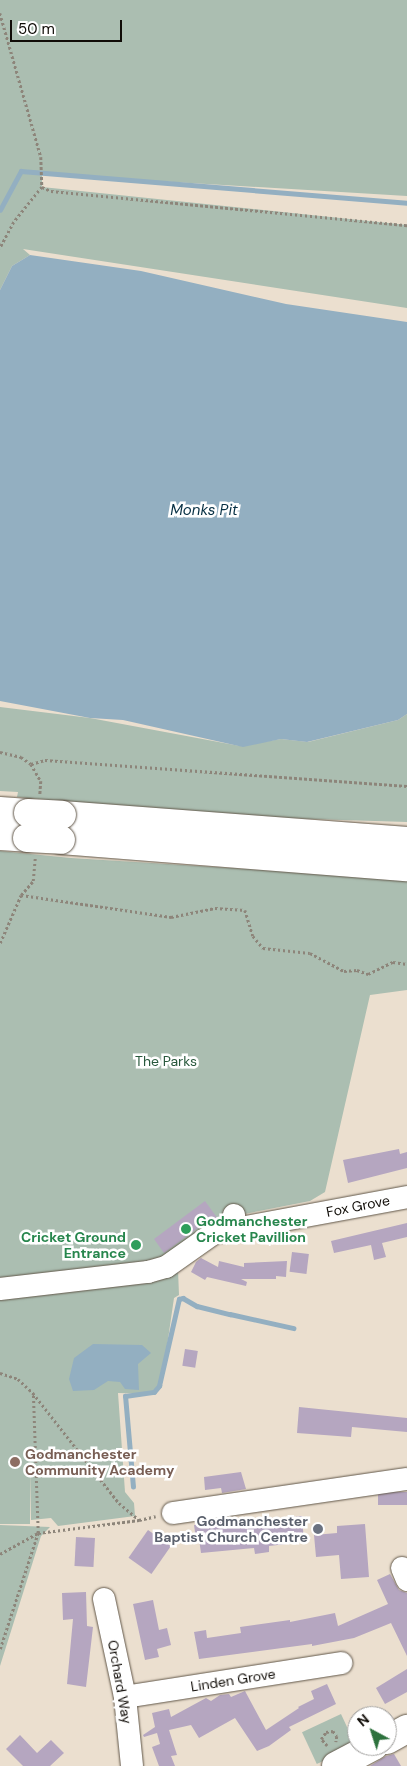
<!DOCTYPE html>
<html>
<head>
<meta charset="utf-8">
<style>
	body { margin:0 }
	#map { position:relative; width:407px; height:1766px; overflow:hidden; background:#ebdfcf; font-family:"DM Sans",sans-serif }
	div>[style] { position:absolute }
	.green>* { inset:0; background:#abbeb1; transform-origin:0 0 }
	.water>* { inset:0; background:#93afc1 }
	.stream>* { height:4.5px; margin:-2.25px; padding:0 2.25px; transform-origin:2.25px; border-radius:2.25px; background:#93afc1 }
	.building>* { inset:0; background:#b5a6c0; transform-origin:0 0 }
	.path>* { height:2.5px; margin-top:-1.25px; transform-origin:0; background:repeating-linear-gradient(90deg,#8d857a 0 2.5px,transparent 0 5px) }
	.roads { filter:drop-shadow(0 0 1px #615749) drop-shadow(0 0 1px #615749) }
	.minor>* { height:22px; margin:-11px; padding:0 11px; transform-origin:11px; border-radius:11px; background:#fff }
	.major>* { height:28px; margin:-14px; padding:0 14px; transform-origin:14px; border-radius:14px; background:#fff }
	.bridges { filter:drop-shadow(0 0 1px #615749) drop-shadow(0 0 1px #615749) }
	.major-bridge>* { height:28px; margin:-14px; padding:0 14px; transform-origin:14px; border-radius:14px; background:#fff }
	.dots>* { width:14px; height:14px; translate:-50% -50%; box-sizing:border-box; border:2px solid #fff; border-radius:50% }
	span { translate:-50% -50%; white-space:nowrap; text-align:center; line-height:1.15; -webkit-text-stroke:5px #fff; paint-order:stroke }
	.park-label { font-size:14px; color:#28583c }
	.street-label { font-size:14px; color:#100c07 }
	.leisure-label { font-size:14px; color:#27864d; font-weight:700 }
	.left { translate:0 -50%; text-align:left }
	.right { translate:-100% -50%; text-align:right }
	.education-label { font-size:14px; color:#785e54; font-weight:700 }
	.worship-label { font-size:14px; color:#5b616d; font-weight:700 }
	.water-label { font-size:15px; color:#073044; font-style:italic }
	.north { position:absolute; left:347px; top:1706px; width:50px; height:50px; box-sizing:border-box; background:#fff; border:1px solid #9f9e9c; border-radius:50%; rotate:320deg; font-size:14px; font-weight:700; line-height:20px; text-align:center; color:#100c07 }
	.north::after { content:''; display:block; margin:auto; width:18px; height:22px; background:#2d723d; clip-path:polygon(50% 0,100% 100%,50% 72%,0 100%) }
	.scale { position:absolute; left:10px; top:20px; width:112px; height:22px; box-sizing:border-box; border:2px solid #100c07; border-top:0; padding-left:6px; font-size:15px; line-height:18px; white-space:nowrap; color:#100c07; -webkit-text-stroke:4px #fff; paint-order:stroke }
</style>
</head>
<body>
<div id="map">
	<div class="green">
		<i style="clip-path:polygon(0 0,407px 0,407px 196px,42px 174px,42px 187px,407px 225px,407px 308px,23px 249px,30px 255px,12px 266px,0 290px)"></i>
		<i style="clip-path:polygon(0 707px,90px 718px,240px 746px,281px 739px,308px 742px,398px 720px,407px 714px,407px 822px,216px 816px,17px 797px,18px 792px,0 791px)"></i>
		<i style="clip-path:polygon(0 851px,71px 858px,407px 879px,407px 990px,370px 995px,325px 1192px,310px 1201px,219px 1219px,168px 1257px,178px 1270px,179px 1295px,174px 1298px,161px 1387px,153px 1394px,118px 1393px,125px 1492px,134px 1503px,135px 1516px,58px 1526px,51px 1518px,31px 1520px,30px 1469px,30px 1524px,0 1524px)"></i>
		<i style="clip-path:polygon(0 1525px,50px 1527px,41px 1536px,0 1666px)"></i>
		<i style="left:341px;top:1714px;width:35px;height:43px;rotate:65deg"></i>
	</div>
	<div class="water">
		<i style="clip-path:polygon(30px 255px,141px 271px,286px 304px,407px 322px,407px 714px,398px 720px,307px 742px,281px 739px,243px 747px,123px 720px,90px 718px,0 701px,0 290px,12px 266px)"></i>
		<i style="clip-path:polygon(93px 1344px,142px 1345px,151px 1353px,138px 1364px,139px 1390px,125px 1389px,120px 1382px,108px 1381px,94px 1390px,73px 1391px,69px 1379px,74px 1358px)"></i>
	</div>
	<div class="stream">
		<i style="left:0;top:210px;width:44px;rotate:-61.7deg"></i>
		<i style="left:21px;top:171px;width:387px;rotate:4.7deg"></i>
		<i style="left:133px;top:1487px;width:91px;rotate:-95deg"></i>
		<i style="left:125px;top:1396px;width:29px;rotate:-8deg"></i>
		<i style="left:154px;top:1392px;width:8px;rotate:-50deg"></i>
		<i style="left:159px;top:1386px;width:89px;rotate:-77.1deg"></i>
		<i style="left:179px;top:1299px;width:4px;rotate:-14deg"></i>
		<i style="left:183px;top:1298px;width:16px;rotate:30deg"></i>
		<i style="left:197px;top:1306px;width:34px;rotate:14deg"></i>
		<i style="left:230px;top:1314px;width:65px;rotate:12.5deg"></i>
	</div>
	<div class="building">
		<i style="clip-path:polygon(399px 1149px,400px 1154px,407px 1152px,407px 1168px,348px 1183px,343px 1160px)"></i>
		<i style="clip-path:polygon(205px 1201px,218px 1219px,206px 1222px,164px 1253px,154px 1239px)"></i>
		<i style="clip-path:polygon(407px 1223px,407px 1237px,382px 1243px,386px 1257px,374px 1260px,371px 1245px,334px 1253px,331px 1241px)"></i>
		<i style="left:292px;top:1252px;width:17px;height:20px;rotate:7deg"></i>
		<i style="clip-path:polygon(201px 1258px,218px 1267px,219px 1261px,244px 1267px,244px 1263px,287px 1261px,286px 1277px,276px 1276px,276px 1279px,241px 1279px,247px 1282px,246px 1286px,207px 1277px,205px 1280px,191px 1272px,196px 1262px)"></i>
		<i style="left:185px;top:1349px;width:13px;height:17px;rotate:9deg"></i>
		<i style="clip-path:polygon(299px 1407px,407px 1418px,407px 1432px,352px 1427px,351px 1437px,297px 1433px)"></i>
		<i style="clip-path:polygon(241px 1472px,246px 1489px,222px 1493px,221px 1488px,205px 1490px,204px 1477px)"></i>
		<i style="left:407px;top:1492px;width:13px;height:29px;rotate:90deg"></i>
		<i style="clip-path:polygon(302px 1516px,304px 1542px,269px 1546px,269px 1552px,255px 1554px,254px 1548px,201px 1553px,199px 1539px,196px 1539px,194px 1525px,242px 1518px,243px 1527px,274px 1523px,274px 1519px)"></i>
		<i style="clip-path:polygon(365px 1524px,369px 1577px,341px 1579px,339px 1555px,316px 1557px,314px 1535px,337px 1533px,337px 1526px)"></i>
		<i style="left:148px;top:1530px;width:28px;height:34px;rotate:35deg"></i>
		<i style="left:76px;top:1537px;width:19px;height:29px;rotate:3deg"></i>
		<i style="clip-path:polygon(390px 1574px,399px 1590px,407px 1593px,407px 1656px,391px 1623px,354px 1638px,312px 1646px,312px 1644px,199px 1659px,194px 1632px,206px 1630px,207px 1638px,241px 1633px,240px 1627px,290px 1620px,290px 1622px,335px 1613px,338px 1626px,388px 1604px,377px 1580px)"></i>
		<i style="clip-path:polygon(86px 1592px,87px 1626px,93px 1627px,86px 1687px,67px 1684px,73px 1619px,63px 1620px,62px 1593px)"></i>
		<i style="clip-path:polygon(153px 1600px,159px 1630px,167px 1628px,171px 1645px,157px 1649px,159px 1657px,145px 1660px,133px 1604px)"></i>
		<i style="clip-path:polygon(407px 1669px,407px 1692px,385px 1704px,376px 1688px)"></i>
		<i style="clip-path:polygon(327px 1684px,336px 1704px,289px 1727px,291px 1730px,269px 1746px,257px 1751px,235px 1718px,199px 1738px,191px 1725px,169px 1730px,177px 1755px,171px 1756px,175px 1766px,159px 1766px,152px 1747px,160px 1744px,157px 1733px,144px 1737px,143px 1735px,155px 1727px,152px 1713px,169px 1709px,171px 1717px,206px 1698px,211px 1701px,220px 1695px,229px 1694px,231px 1697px,245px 1691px,266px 1730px,299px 1708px,298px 1707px,314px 1699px,311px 1691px)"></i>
		<i style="clip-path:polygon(20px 1735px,37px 1753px,51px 1740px,64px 1753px,50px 1766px,23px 1766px,6px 1749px)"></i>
		<i style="clip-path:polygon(394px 1754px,401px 1766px,370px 1766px,386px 1756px)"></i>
	</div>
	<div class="path">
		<i style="left:0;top:13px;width:150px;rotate:74.1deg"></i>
		<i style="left:41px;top:157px;width:30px;rotate:88deg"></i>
		<i style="left:42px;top:187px;width:45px;rotate:128.7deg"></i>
		<i style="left:14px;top:222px;width:30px;rotate:118deg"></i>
		<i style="left:42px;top:187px;width:10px;rotate:24deg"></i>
		<i style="left:51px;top:191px;width:358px;rotate:5.5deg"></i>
		<i style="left:0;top:752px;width:22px;rotate:13deg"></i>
		<i style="left:21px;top:757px;width:12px;rotate:35deg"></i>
		<i style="left:31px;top:764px;width:20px;rotate:60deg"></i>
		<i style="left:41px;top:781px;width:13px;rotate:94deg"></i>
		<i style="left:31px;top:764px;width:15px;rotate:-16deg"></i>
		<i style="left:45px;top:760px;width:363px;rotate:4.1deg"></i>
		<i style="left:21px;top:895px;width:152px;rotate:8.3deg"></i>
		<i style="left:171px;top:917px;width:45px;rotate:-11.6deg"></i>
		<i style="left:215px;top:908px;width:30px;rotate:4deg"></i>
		<i style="left:245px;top:910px;width:27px;rotate:73deg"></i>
		<i style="left:253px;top:936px;width:16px;rotate:50deg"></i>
		<i style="left:263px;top:948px;width:47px;rotate:6.1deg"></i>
		<i style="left:310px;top:953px;width:38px;rotate:28deg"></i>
		<i style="left:344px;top:971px;width:13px;rotate:-4deg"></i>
		<i style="left:357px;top:970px;width:12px;rotate:20deg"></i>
		<i style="left:368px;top:974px;width:28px;rotate:-26deg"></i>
		<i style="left:393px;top:962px;width:14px;rotate:8deg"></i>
		<i style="left:0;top:943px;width:52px;rotate:-66.4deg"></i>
		<i style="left:21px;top:895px;width:18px;rotate:-49deg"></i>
		<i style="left:33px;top:881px;width:23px;rotate:-85deg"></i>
		<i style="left:0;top:1373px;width:19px;rotate:18deg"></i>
		<i style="left:18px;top:1379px;width:21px;rotate:43deg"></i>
		<i style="left:33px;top:1393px;width:140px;rotate:52deg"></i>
		<i style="left:119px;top:1503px;width:26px;rotate:40deg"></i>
		<i style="left:139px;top:1520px;width:17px;rotate:-13deg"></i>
		<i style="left:0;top:1554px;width:43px;rotate:-28.9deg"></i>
		<i style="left:38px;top:1533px;width:102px;rotate:-7.3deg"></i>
		<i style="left:0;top:1649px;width:122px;rotate:-71.9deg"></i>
		<i style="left:38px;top:1533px;width:140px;rotate:-92deg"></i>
		<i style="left:327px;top:1746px;width:9px;rotate:-131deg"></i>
		<i style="left:321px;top:1739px;width:9px;rotate:-54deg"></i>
		<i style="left:326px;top:1732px;width:7px;rotate:-8deg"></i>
		<i style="left:333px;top:1731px;width:6px;rotate:51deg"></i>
		<i style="left:337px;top:1736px;width:6px;rotate:99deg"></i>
	</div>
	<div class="roads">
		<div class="minor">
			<i style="left:234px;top:1215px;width:14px;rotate:86deg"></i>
			<i style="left:235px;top:1229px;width:175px;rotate:-10.5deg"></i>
			<i style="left:0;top:1289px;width:149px;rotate:-6.6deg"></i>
			<i style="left:148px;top:1272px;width:19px;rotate:-16deg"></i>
			<i style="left:166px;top:1267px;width:59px;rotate:-35.3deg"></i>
			<i style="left:214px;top:1233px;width:21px;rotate:-11deg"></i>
			<i style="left:173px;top:1513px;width:236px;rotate:-8.3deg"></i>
			<i style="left:402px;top:1568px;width:13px;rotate:67deg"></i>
			<i style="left:104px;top:1599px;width:100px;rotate:77.9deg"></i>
			<i style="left:125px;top:1697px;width:69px;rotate:84.2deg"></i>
			<i style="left:125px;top:1697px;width:219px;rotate:-8.9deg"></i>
		</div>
		<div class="major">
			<i style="left:0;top:811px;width:28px;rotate:4deg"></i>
			<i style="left:62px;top:815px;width:346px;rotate:4.3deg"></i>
			<i style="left:0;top:836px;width:27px;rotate:4deg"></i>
			<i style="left:61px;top:840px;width:347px;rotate:4.5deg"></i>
			<i style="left:387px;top:1740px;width:23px;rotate:-29deg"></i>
			<i style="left:336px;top:1766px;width:43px;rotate:-27.8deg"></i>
		</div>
	</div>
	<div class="bridges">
		<div class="major-bridge">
			<i style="left:28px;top:813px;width:34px;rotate:3deg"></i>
			<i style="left:27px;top:838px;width:34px;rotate:3deg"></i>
		</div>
	</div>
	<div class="dots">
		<i style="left:186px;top:1229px;background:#2e9e5b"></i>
		<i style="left:136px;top:1245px;background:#2e9e5b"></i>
		<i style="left:15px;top:1462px;background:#8d6e63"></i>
		<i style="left:318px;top:1529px;background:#6b7280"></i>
	</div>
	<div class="park-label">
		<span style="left:166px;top:1061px">The Parks</span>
	</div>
	<div class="street-label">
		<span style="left:358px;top:1206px;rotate:-11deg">Fox Grove</span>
		<span style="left:233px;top:1680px;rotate:-9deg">Linden Grove</span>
		<span style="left:120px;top:1682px;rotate:80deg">Orchard Way</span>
	</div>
	<div class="leisure-label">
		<span class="left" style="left:196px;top:1229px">Godmanchester<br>Cricket Pavillion</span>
		<span class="right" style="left:126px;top:1245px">Cricket Ground<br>Entrance</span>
	</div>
	<div class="education-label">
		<span class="left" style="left:25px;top:1462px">Godmanchester<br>Community Academy</span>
	</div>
	<div class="worship-label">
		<span class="right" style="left:308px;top:1529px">Godmanchester<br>Baptist Church Centre</span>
	</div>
	<div class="water-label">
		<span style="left:204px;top:511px">Monks Pit</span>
	</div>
	<div class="north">N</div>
	<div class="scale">50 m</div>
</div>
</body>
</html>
